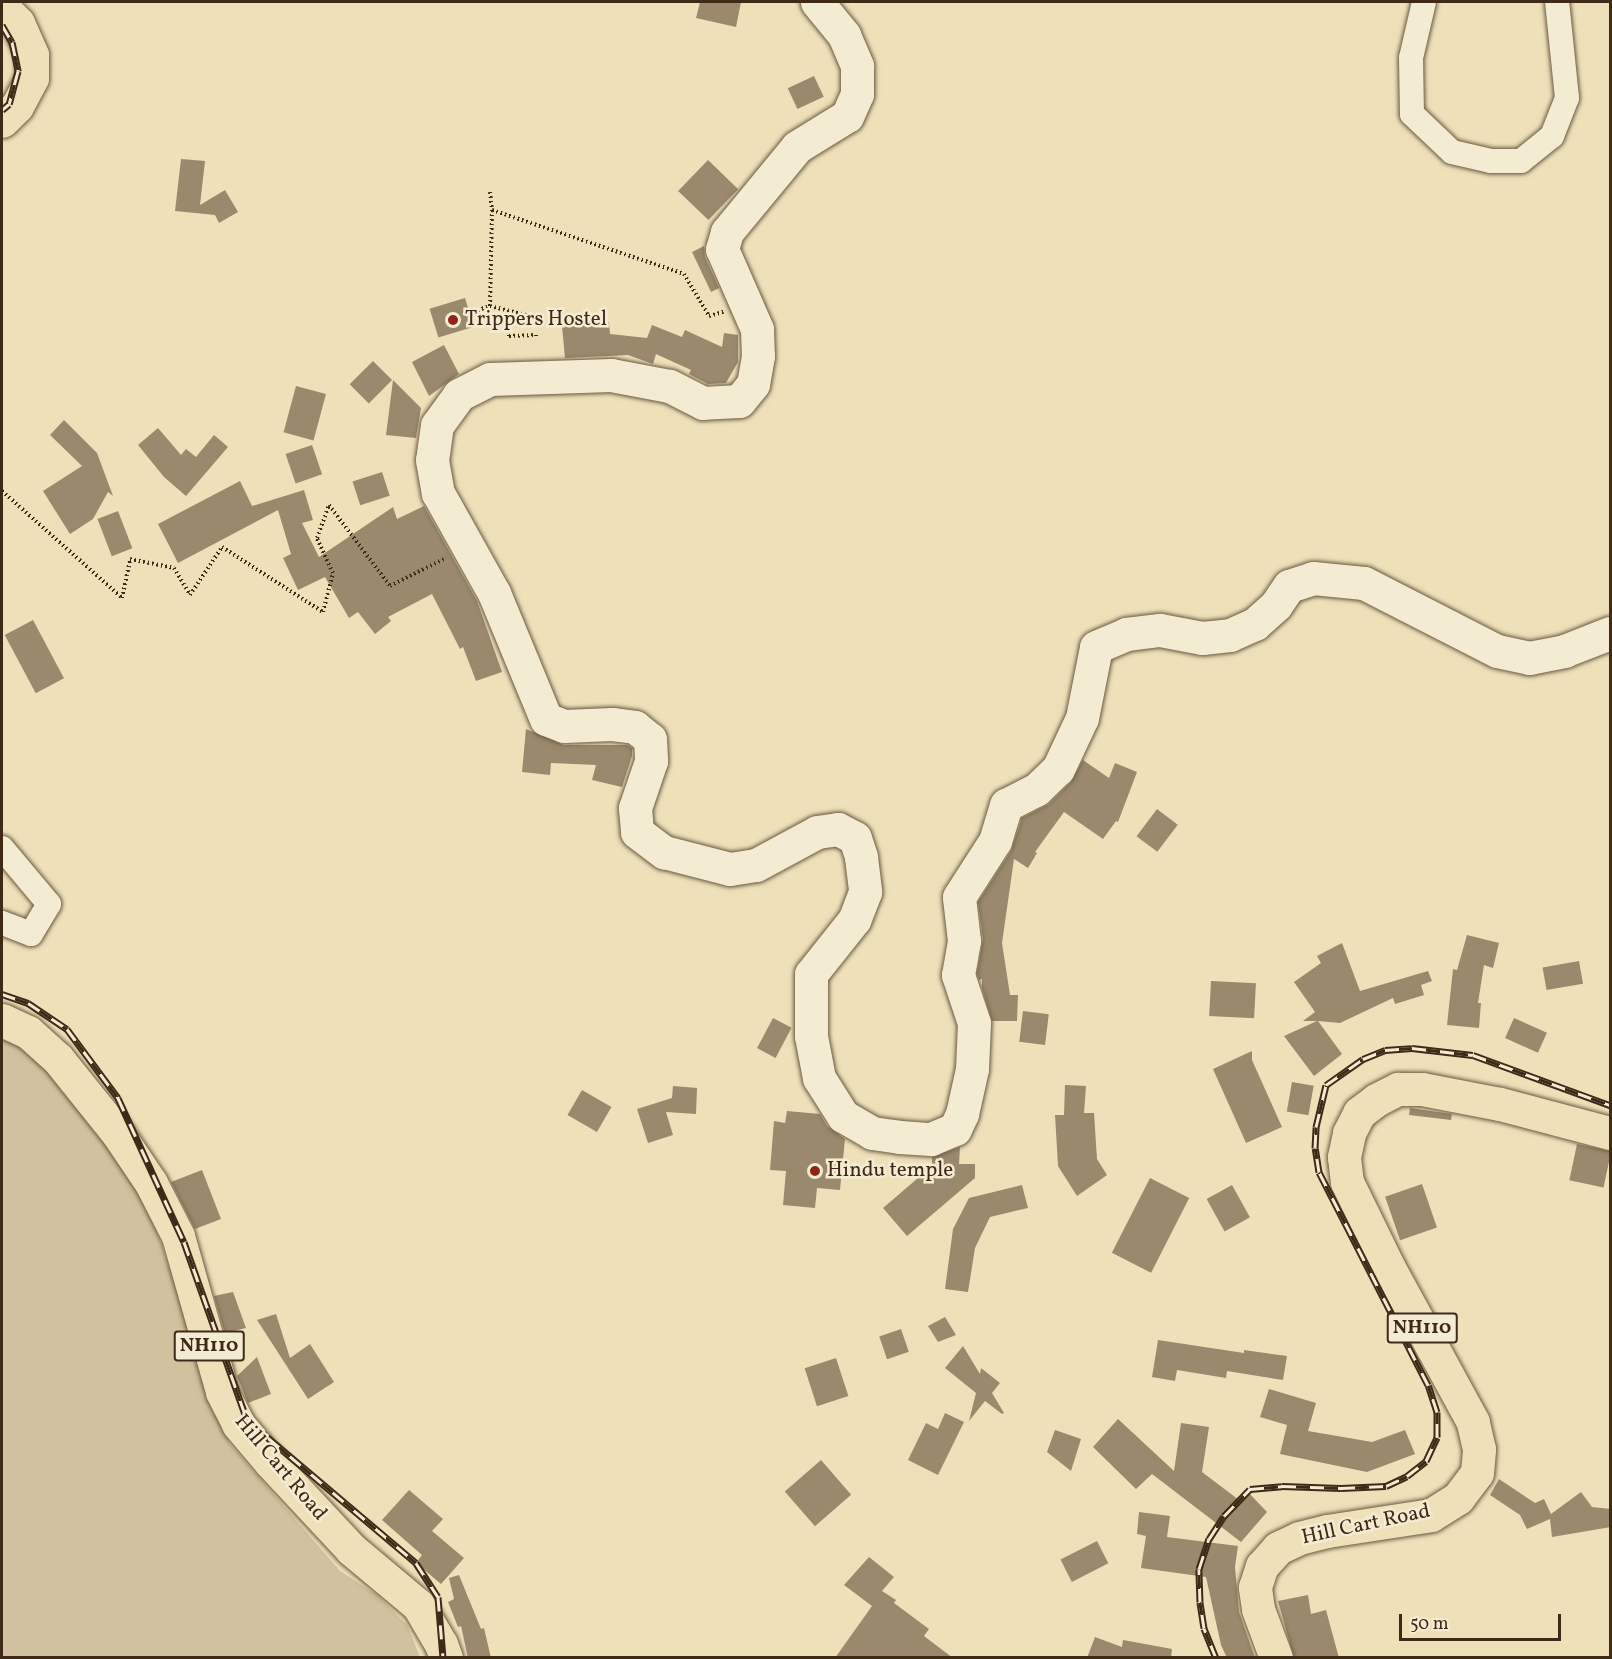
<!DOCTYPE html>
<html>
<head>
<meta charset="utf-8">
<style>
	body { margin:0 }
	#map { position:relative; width:1612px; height:1659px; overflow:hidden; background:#eee1ba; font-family:Vollkorn,serif }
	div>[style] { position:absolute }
	.green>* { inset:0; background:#d0c29e }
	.building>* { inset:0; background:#9a896c; transform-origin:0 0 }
	.path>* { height:4px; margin-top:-2px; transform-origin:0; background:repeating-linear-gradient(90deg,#3f2a18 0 1.5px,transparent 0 4.5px) }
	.roads { filter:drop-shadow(0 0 2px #6b5840) drop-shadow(0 0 2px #6b5840) }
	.minor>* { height:24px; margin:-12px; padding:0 12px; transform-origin:12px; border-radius:12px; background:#f4ecd2 }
	.secondary>* { height:33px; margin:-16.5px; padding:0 16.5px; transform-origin:16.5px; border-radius:16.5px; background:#f4ecd2 }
	.trunk>* { height:33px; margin:-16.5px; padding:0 16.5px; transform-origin:16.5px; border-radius:16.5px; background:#eee1ba }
	.rail>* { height:7px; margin-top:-3.5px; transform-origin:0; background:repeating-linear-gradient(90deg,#f4ecd2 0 14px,#3f2a18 0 28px); box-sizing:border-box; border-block:2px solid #3f2a18 }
	.dots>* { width:16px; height:16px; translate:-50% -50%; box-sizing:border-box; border:3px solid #f4ecd2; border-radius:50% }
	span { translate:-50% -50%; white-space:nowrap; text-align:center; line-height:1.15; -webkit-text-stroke:5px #f4ecd2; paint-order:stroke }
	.shield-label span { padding:2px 4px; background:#f4ecd2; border:2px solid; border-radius:4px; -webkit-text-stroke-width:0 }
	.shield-label { font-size:20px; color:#3f2a18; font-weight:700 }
	.poi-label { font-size:21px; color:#3f2a18 }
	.left { translate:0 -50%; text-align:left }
	.street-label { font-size:21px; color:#3f2a18 }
	.frame { position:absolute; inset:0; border:3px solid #3f2a18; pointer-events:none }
	.scale { position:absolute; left:1399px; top:1614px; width:162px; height:27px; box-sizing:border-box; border:3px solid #3f2a18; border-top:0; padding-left:8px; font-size:18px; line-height:21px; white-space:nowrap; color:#3f2a18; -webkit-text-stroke:4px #f4ecd2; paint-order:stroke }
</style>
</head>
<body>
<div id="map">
	<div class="green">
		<i style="clip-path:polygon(2px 1038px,23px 1047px,45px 1065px,108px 1135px,147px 1202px,229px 1443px,340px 1571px,377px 1595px,407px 1625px,420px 1657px,2px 1657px)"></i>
	</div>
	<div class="building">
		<i style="clip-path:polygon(700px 2px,741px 2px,736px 27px,696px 18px)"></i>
		<i style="left:814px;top:76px;width:23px;height:29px;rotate:65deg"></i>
		<i style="clip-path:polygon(181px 159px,205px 161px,200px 205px,225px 190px,238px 212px,219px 223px,215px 215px,175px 211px)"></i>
		<i style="left:708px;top:160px;width:42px;height:43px;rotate:44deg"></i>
		<i style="clip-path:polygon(704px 246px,705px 257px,719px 288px,711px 292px,692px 252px)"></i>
		<i style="left:465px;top:298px;width:30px;height:37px;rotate:73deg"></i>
		<i style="clip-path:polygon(609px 322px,610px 334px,647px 338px,652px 325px,682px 337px,685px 330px,722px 347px,724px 333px,738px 335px,738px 362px,726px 383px,708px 384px,689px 374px,691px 370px,656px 354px,653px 364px,628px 355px,565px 358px,562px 326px)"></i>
		<i style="clip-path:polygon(444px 345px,459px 374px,429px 396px,412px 362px)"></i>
		<i style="left:373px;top:361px;width:27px;height:33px;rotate:45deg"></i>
		<i style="clip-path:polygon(393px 380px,421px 408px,416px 438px,386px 435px)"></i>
		<i style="left:296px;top:386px;width:31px;height:48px;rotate:15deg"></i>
		<i style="clip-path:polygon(64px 420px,97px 453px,113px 496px,108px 492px,93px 519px,70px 534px,43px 491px,82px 466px,50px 435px)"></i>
		<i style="clip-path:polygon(158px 428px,181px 455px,186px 449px,196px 457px,214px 435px,228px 447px,186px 496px,164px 477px,138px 445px)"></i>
		<i style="left:312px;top:445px;width:31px;height:28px;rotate:71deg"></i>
		<i style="left:382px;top:472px;width:25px;height:31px;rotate:72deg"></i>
		<i style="clip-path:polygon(240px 481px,252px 506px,304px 490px,313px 520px,302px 523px,319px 557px,393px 507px,397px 519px,424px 506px,477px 601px,502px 672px,476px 681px,463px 647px,460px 649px,432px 594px,388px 617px,391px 621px,375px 634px,358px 612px,349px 618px,325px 577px,298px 590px,283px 558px,291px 554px,278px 510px,178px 563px,158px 524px)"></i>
		<i style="left:118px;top:511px;width:40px;height:22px;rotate:69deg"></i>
		<i style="left:33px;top:620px;width:66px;height:32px;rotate:62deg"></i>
		<i style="clip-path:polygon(526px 729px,564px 745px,627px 745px,632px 748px,632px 756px,622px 787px,592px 780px,596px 765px,551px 763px,550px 775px,522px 772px)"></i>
		<i style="clip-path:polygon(1083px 760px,1109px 778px,1115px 763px,1137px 772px,1118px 822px,1116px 821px,1103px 839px,1064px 812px,1035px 852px,1037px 853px,1028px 868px,1014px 859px,1002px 943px,1010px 995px,1018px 995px,1017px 1021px,992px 1021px,982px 988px,982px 979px,979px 980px,977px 973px,983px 939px,978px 902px,1011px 851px,1022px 818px,1049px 804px,1071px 782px)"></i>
		<i style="left:1157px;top:809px;width:26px;height:34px;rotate:37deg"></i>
		<i style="clip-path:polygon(1467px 935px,1499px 943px,1493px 968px,1484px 965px,1478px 1003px,1481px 1003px,1479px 1028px,1447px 1025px,1453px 969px,1457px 970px)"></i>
		<i style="clip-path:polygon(1342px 943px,1360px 991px,1428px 971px,1432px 981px,1421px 985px,1424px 995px,1395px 1004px,1393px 998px,1340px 1023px,1318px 1021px,1342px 1054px,1314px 1076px,1284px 1036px,1317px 1021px,1303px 1021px,1315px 1012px,1294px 982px,1321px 963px,1317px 956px)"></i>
		<i style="left:1579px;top:961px;width:23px;height:37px;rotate:80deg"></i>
		<i style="left:1211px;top:981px;width:45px;height:35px;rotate:3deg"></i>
		<i style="left:1023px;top:1011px;width:26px;height:31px;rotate:7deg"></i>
		<i style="left:773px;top:1018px;width:21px;height:34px;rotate:28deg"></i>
		<i style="left:1514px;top:1018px;width:36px;height:22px;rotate:24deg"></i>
		<i style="clip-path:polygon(1252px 1051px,1252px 1060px,1282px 1127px,1246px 1143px,1213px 1069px)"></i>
		<i style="left:1292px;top:1082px;width:22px;height:30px;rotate:10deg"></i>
		<i style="clip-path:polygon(1065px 1085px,1086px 1086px,1084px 1113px,1094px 1113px,1097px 1159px,1107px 1175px,1077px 1196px,1058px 1166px,1055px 1115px,1064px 1115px)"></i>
		<i style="clip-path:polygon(673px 1086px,697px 1088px,696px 1114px,666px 1112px,673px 1135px,648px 1143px,637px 1109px,672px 1098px)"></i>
		<i style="left:582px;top:1090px;width:34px;height:29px;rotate:30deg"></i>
		<i style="clip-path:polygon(1410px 1108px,1452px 1114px,1451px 1120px,1409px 1115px)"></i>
		<i style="clip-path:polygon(787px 1111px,820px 1114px,827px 1126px,845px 1139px,840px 1190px,817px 1188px,815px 1208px,783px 1205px,786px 1171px,770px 1170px,774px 1121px,785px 1123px)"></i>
		<i style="left:1577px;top:1144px;width:35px;height:37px;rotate:12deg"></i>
		<i style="clip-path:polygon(960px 1147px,959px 1164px,975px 1164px,975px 1178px,907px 1236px,883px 1208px,932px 1166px,932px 1157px)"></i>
		<i style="clip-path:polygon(202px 1170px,221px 1219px,195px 1229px,171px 1182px)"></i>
		<i style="left:1150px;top:1178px;width:44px;height:84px;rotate:27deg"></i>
		<i style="left:1422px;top:1184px;width:46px;height:39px;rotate:71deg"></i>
		<i style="clip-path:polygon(1022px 1185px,1028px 1208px,990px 1217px,975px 1248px,968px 1292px,945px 1289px,953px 1229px,969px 1198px)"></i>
		<i style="left:1232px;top:1185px;width:37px;height:29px;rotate:61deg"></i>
		<i style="clip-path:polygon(233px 1292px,246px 1328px,225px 1333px,214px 1296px)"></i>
		<i style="clip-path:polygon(276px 1314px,290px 1358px,310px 1344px,334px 1382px,308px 1399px,257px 1320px)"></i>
		<i style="clip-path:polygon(945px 1317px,956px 1335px,938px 1342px,928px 1326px)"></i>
		<i style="left:901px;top:1329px;width:24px;height:23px;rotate:71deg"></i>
		<i style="clip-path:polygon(1158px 1340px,1244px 1353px,1244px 1350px,1287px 1356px,1283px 1380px,1227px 1371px,1226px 1378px,1177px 1370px,1175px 1381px,1152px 1377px)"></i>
		<i style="clip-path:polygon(963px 1346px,980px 1374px,981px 1368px,1000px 1383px,992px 1393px,1004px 1413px,1002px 1414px,985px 1401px,969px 1421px,976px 1393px,945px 1368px)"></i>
		<i style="clip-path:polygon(257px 1357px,271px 1394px,248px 1403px,237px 1376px)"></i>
		<i style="left:836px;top:1358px;width:40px;height:33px;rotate:72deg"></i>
		<i style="clip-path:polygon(1269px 1389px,1316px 1403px,1308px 1431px,1372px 1442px,1405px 1430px,1415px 1454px,1367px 1472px,1280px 1454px,1287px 1425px,1260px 1417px)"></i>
		<i style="clip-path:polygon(945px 1413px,964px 1422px,938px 1475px,908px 1460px,926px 1423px,938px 1429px)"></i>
		<i style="clip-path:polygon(1118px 1419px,1174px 1471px,1181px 1423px,1209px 1427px,1202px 1472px,1239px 1500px,1247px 1491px,1267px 1512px,1241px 1542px,1152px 1474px,1136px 1489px,1093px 1447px)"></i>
		<i style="clip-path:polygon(1055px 1430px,1081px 1439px,1071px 1471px,1047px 1452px)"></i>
		<i style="left:821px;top:1460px;width:46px;height:48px;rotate:49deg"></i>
		<i style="clip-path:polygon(1499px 1479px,1535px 1503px,1544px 1499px,1551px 1514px,1581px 1492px,1592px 1507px,1611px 1509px,1611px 1527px,1552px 1537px,1550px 1519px,1527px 1529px,1520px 1515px,1490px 1495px)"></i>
		<i style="clip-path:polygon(409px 1490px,443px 1519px,432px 1531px,464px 1558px,441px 1584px,416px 1563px,422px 1555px,382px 1520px)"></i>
		<i style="clip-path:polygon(1139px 1512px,1170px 1516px,1167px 1537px,1238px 1546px,1235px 1567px,1239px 1612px,1255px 1658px,1227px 1658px,1221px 1645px,1206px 1577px,1141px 1568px,1146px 1536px,1137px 1534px)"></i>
		<i style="left:1097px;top:1541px;width:25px;height:41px;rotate:63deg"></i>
		<i style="clip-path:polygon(869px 1557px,894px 1577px,882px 1591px,896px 1600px,894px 1603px,929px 1629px,924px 1636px,953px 1658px,835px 1658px,872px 1606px,844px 1585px)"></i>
		<i style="clip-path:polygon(459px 1575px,481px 1629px,484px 1628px,491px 1658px,468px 1658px,461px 1626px,458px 1627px,448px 1602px,454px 1599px,449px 1578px)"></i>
		<i style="clip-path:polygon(1308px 1595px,1311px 1614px,1326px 1610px,1339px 1658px,1294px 1658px,1278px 1601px)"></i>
		<i style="clip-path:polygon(1095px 1637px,1122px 1647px,1123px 1640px,1172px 1649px,1171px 1658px,1087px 1658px)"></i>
	</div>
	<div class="path">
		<i style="left:490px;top:192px;width:18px;rotate:84deg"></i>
		<i style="left:492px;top:210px;width:202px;rotate:18.4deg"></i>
		<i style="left:684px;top:274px;width:49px;rotate:59.2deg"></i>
		<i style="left:709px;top:316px;width:15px;rotate:-16deg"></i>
		<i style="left:490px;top:306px;width:45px;rotate:14deg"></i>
		<i style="left:534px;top:317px;width:25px;rotate:180deg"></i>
		<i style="left:509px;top:317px;width:19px;rotate:90deg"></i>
		<i style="left:509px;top:336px;width:27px;rotate:-2deg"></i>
		<i style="left:536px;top:335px;width:4px;rotate:90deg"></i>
		<i style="left:469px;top:313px;width:22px;rotate:-18deg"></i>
		<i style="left:490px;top:306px;width:96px;rotate:-88.8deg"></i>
		<i style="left:2px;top:491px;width:161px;rotate:41.7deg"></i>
		<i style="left:122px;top:598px;width:40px;rotate:-78deg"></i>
		<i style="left:130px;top:559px;width:45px;rotate:11.6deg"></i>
		<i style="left:174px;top:568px;width:31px;rotate:59deg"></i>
		<i style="left:190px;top:595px;width:58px;rotate:-56.3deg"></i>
		<i style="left:222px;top:547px;width:120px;rotate:32.8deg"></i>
		<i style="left:323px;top:612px;width:40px;rotate:-75.6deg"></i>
		<i style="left:333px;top:573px;width:38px;rotate:-115deg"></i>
		<i style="left:317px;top:538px;width:35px;rotate:-70deg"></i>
		<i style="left:329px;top:505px;width:101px;rotate:53deg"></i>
		<i style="left:390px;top:586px;width:63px;rotate:-26.6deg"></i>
	</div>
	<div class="roads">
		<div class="minor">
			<i style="left:1424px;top:2px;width:57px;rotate:103.1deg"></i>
			<i style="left:1411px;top:58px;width:56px;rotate:89deg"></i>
			<i style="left:1412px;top:114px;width:55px;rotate:43.5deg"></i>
			<i style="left:1452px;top:152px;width:40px;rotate:13deg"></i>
			<i style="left:1491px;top:161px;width:30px"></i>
			<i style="left:1521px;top:161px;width:40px;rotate:-39deg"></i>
			<i style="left:1552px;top:136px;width:41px;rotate:-68.5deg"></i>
			<i style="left:1567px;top:98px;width:97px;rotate:-95.9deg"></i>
			<i style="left:2px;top:848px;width:73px;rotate:50deg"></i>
			<i style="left:49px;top:904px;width:35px;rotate:121deg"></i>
			<i style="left:31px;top:934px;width:31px;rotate:-159deg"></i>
		</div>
		<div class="secondary">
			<i style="left:817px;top:2px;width:43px;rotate:50.7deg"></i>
			<i style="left:844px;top:35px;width:34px;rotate:67deg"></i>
			<i style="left:857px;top:66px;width:28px;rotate:90deg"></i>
			<i style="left:857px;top:94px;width:24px;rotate:114deg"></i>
			<i style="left:847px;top:116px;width:59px;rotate:148.2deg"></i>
			<i style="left:797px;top:147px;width:110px;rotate:129.5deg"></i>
			<i style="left:727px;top:232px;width:18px;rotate:106deg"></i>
			<i style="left:722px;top:249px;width:87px;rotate:66.4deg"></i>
			<i style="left:757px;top:329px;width:27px;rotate:88deg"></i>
			<i style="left:758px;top:356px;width:28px;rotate:100deg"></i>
			<i style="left:753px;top:384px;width:22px;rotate:129deg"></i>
			<i style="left:739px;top:401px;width:36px;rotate:177deg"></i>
			<i style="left:703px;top:403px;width:38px;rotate:-153deg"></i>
			<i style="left:669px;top:386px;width:59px;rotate:-169.3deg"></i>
			<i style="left:611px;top:375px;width:121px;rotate:178.1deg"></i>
			<i style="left:490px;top:379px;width:35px;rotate:153deg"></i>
			<i style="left:459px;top:395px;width:37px;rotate:126deg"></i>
			<i style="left:437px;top:425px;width:35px;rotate:98deg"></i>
			<i style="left:432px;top:460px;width:34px;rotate:80deg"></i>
			<i style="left:438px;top:493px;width:115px;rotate:60.8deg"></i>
			<i style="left:494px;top:593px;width:136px;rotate:67.6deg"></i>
			<i style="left:546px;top:719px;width:19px;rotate:21deg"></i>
			<i style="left:564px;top:726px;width:48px;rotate:-2.4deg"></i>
			<i style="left:612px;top:724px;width:23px;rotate:7deg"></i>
			<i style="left:635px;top:727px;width:19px;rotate:39deg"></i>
			<i style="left:650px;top:739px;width:22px;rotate:87deg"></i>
			<i style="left:651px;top:761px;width:50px;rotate:108.8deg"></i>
			<i style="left:635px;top:808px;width:24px;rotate:85deg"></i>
			<i style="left:637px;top:832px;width:34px;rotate:37deg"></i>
			<i style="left:664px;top:852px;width:68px;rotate:14.4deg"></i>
			<i style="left:730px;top:869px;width:26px;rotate:-9deg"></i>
			<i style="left:756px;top:865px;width:69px;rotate:-28.4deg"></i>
			<i style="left:817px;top:832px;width:21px;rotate:-8deg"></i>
			<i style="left:838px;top:829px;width:19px;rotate:28deg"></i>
			<i style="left:855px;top:838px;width:20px;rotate:72deg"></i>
			<i style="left:861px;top:857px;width:35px;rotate:83deg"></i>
			<i style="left:865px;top:892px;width:30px;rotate:111deg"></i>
			<i style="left:854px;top:920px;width:69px;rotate:128.5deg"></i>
			<i style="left:811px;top:974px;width:62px;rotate:90deg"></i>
			<i style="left:811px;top:1036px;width:43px;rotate:79.2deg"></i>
			<i style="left:819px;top:1078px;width:45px;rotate:57.7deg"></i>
			<i style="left:843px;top:1116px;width:34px;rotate:30deg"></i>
			<i style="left:872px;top:1133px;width:28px;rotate:8deg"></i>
			<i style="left:900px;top:1137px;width:31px;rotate:4deg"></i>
			<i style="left:931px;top:1139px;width:26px;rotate:-23deg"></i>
			<i style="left:955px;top:1129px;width:17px;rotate:-65deg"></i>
			<i style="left:962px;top:1114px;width:46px;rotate:-77.5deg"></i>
			<i style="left:972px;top:1069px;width:46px;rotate:-87.5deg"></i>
			<i style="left:974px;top:1023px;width:51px;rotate:-108.4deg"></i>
			<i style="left:958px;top:975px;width:35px;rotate:-80deg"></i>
			<i style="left:964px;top:941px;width:44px;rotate:-96.5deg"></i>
			<i style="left:959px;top:897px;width:67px;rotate:-57.3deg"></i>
			<i style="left:995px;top:841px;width:38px;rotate:-73deg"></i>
			<i style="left:1006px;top:805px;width:34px;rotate:-27deg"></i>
			<i style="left:1036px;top:790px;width:30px;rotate:-44deg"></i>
			<i style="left:1058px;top:769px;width:56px;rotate:-64.8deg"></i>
			<i style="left:1082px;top:718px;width:72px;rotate:-78.8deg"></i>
			<i style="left:1096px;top:647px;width:33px;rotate:-23deg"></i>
			<i style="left:1126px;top:634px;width:34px;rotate:-7deg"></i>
			<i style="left:1160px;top:630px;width:43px;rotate:10.8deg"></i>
			<i style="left:1202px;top:638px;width:28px;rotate:-6deg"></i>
			<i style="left:1230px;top:635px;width:27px;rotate:-24deg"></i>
			<i style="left:1255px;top:624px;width:28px;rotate:-42deg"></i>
			<i style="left:1276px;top:605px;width:23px;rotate:-56deg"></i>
			<i style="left:1289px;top:586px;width:25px;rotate:-18deg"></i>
			<i style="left:1313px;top:578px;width:51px;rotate:5.6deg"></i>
			<i style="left:1364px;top:583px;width:149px;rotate:27.1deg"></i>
			<i style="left:1497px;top:651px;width:33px;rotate:12deg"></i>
			<i style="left:1529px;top:658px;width:36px;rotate:-11deg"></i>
			<i style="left:1564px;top:651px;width:49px;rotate:-21.4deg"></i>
		</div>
		<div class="trunk">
			<i style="left:2px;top:7px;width:23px;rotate:45deg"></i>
			<i style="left:18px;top:23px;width:35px;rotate:66deg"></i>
			<i style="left:32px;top:55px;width:23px;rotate:90deg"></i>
			<i style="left:32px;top:78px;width:32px;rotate:118deg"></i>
			<i style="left:17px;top:106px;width:21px;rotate:135deg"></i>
			<i style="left:2px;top:1020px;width:29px;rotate:25deg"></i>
			<i style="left:28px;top:1032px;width:40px;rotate:42deg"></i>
			<i style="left:58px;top:1059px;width:96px;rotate:51.3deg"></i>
			<i style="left:118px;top:1134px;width:59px;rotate:56deg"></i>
			<i style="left:151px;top:1183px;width:59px;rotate:63deg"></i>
			<i style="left:178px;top:1236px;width:162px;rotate:74.2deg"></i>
			<i style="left:222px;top:1392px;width:36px;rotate:63deg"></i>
			<i style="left:238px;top:1424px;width:50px;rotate:49.9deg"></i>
			<i style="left:270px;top:1462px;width:119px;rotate:47deg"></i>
			<i style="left:351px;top:1549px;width:87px;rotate:39.9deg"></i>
			<i style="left:418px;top:1605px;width:45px;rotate:59.5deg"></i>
			<i style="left:441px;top:1644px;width:15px;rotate:70deg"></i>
			<i style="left:1276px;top:1658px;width:52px;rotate:-110.2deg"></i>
			<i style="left:1258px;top:1609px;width:22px;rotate:-98deg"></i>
			<i style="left:1255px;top:1587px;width:22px;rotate:-72deg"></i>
			<i style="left:1262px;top:1566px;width:24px;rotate:-48deg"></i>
			<i style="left:1278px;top:1548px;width:23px;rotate:-25deg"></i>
			<i style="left:1299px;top:1538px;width:29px;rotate:-14deg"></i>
			<i style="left:1327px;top:1531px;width:105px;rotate:-8.7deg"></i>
			<i style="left:1431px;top:1515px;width:32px;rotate:-32deg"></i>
			<i style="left:1458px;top:1498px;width:31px;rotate:-53deg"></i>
			<i style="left:1477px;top:1473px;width:24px;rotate:-85deg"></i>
			<i style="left:1479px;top:1449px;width:28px;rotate:-103deg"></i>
			<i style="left:1473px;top:1422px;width:175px;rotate:-118.6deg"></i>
			<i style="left:1389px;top:1268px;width:96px;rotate:-116deg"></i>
			<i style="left:1347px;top:1182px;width:25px;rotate:-97deg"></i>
			<i style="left:1344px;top:1157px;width:25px;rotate:-78deg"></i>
			<i style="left:1349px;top:1133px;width:22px;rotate:-63deg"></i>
			<i style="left:1359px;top:1113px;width:21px;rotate:-37deg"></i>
			<i style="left:1376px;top:1100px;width:25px;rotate:-27deg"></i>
			<i style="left:1398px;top:1089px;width:24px"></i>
			<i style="left:1422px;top:1089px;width:79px;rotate:10.9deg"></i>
			<i style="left:1500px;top:1104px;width:114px;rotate:14.8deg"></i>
		</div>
	</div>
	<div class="rail">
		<i style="left:2px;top:25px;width:20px;rotate:60deg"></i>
		<i style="left:12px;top:42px;width:30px;rotate:78deg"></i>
		<i style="left:18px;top:71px;width:34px;rotate:105deg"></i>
		<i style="left:9px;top:104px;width:9px;rotate:139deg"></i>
		<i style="left:2px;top:994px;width:28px;rotate:19deg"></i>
		<i style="left:28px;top:1003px;width:47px;rotate:33.7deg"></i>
		<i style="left:67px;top:1029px;width:86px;rotate:53.5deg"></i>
		<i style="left:118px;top:1098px;width:158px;rotate:65.4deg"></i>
		<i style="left:184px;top:1242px;width:189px;rotate:70.5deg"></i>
		<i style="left:247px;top:1420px;width:221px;rotate:40.2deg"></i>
		<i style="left:416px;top:1563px;width:40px;rotate:57.1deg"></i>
		<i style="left:438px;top:1597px;width:61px;rotate:85.3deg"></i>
		<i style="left:1216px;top:1658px;width:32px;rotate:-112deg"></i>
		<i style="left:1204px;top:1628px;width:26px;rotate:-99deg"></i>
		<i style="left:1200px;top:1602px;width:33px;rotate:-92deg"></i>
		<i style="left:1199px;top:1569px;width:32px;rotate:-72deg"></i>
		<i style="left:1209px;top:1539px;width:27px;rotate:-57deg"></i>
		<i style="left:1224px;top:1516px;width:37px;rotate:-46deg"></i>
		<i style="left:1250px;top:1489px;width:32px;rotate:-5deg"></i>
		<i style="left:1282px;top:1486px;width:59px;rotate:1.9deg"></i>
		<i style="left:1341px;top:1488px;width:45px;rotate:-2.5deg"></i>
		<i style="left:1386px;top:1486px;width:23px;rotate:-25deg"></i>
		<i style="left:1407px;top:1476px;width:24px;rotate:-38deg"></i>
		<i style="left:1426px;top:1461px;width:26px;rotate:-65deg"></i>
		<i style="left:1437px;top:1437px;width:25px;rotate:-90deg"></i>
		<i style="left:1437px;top:1412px;width:28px;rotate:-108deg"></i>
		<i style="left:1428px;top:1385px;width:239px;rotate:-117.1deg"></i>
		<i style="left:1319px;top:1172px;width:24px;rotate:-99deg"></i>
		<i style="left:1315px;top:1148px;width:21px;rotate:-87deg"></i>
		<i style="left:1316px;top:1127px;width:43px;rotate:-76.6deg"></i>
		<i style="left:1326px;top:1085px;width:45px;rotate:-35.1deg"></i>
		<i style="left:1363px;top:1059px;width:24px;rotate:-22deg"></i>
		<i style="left:1385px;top:1050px;width:27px;rotate:-4deg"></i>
		<i style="left:1412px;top:1048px;width:61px;rotate:6.5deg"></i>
		<i style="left:1473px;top:1055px;width:146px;rotate:20.1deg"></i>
	</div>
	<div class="dots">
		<i style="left:453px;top:320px;background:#8f2418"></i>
		<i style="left:815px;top:1171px;background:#8f2418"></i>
	</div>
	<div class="shield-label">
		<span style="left:1422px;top:1328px">NH110</span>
		<span style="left:209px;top:1346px">NH110</span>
	</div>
	<div class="poi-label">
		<span class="left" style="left:465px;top:320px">Trippers Hostel</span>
		<span class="left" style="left:827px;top:1171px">Hindu temple</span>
	</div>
	<div class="street-label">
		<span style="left:280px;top:1468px;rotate:50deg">Hill Cart Road</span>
		<span style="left:1366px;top:1525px;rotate:-12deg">Hill Cart Road</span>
	</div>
	<div class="frame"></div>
	<div class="scale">50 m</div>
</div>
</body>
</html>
